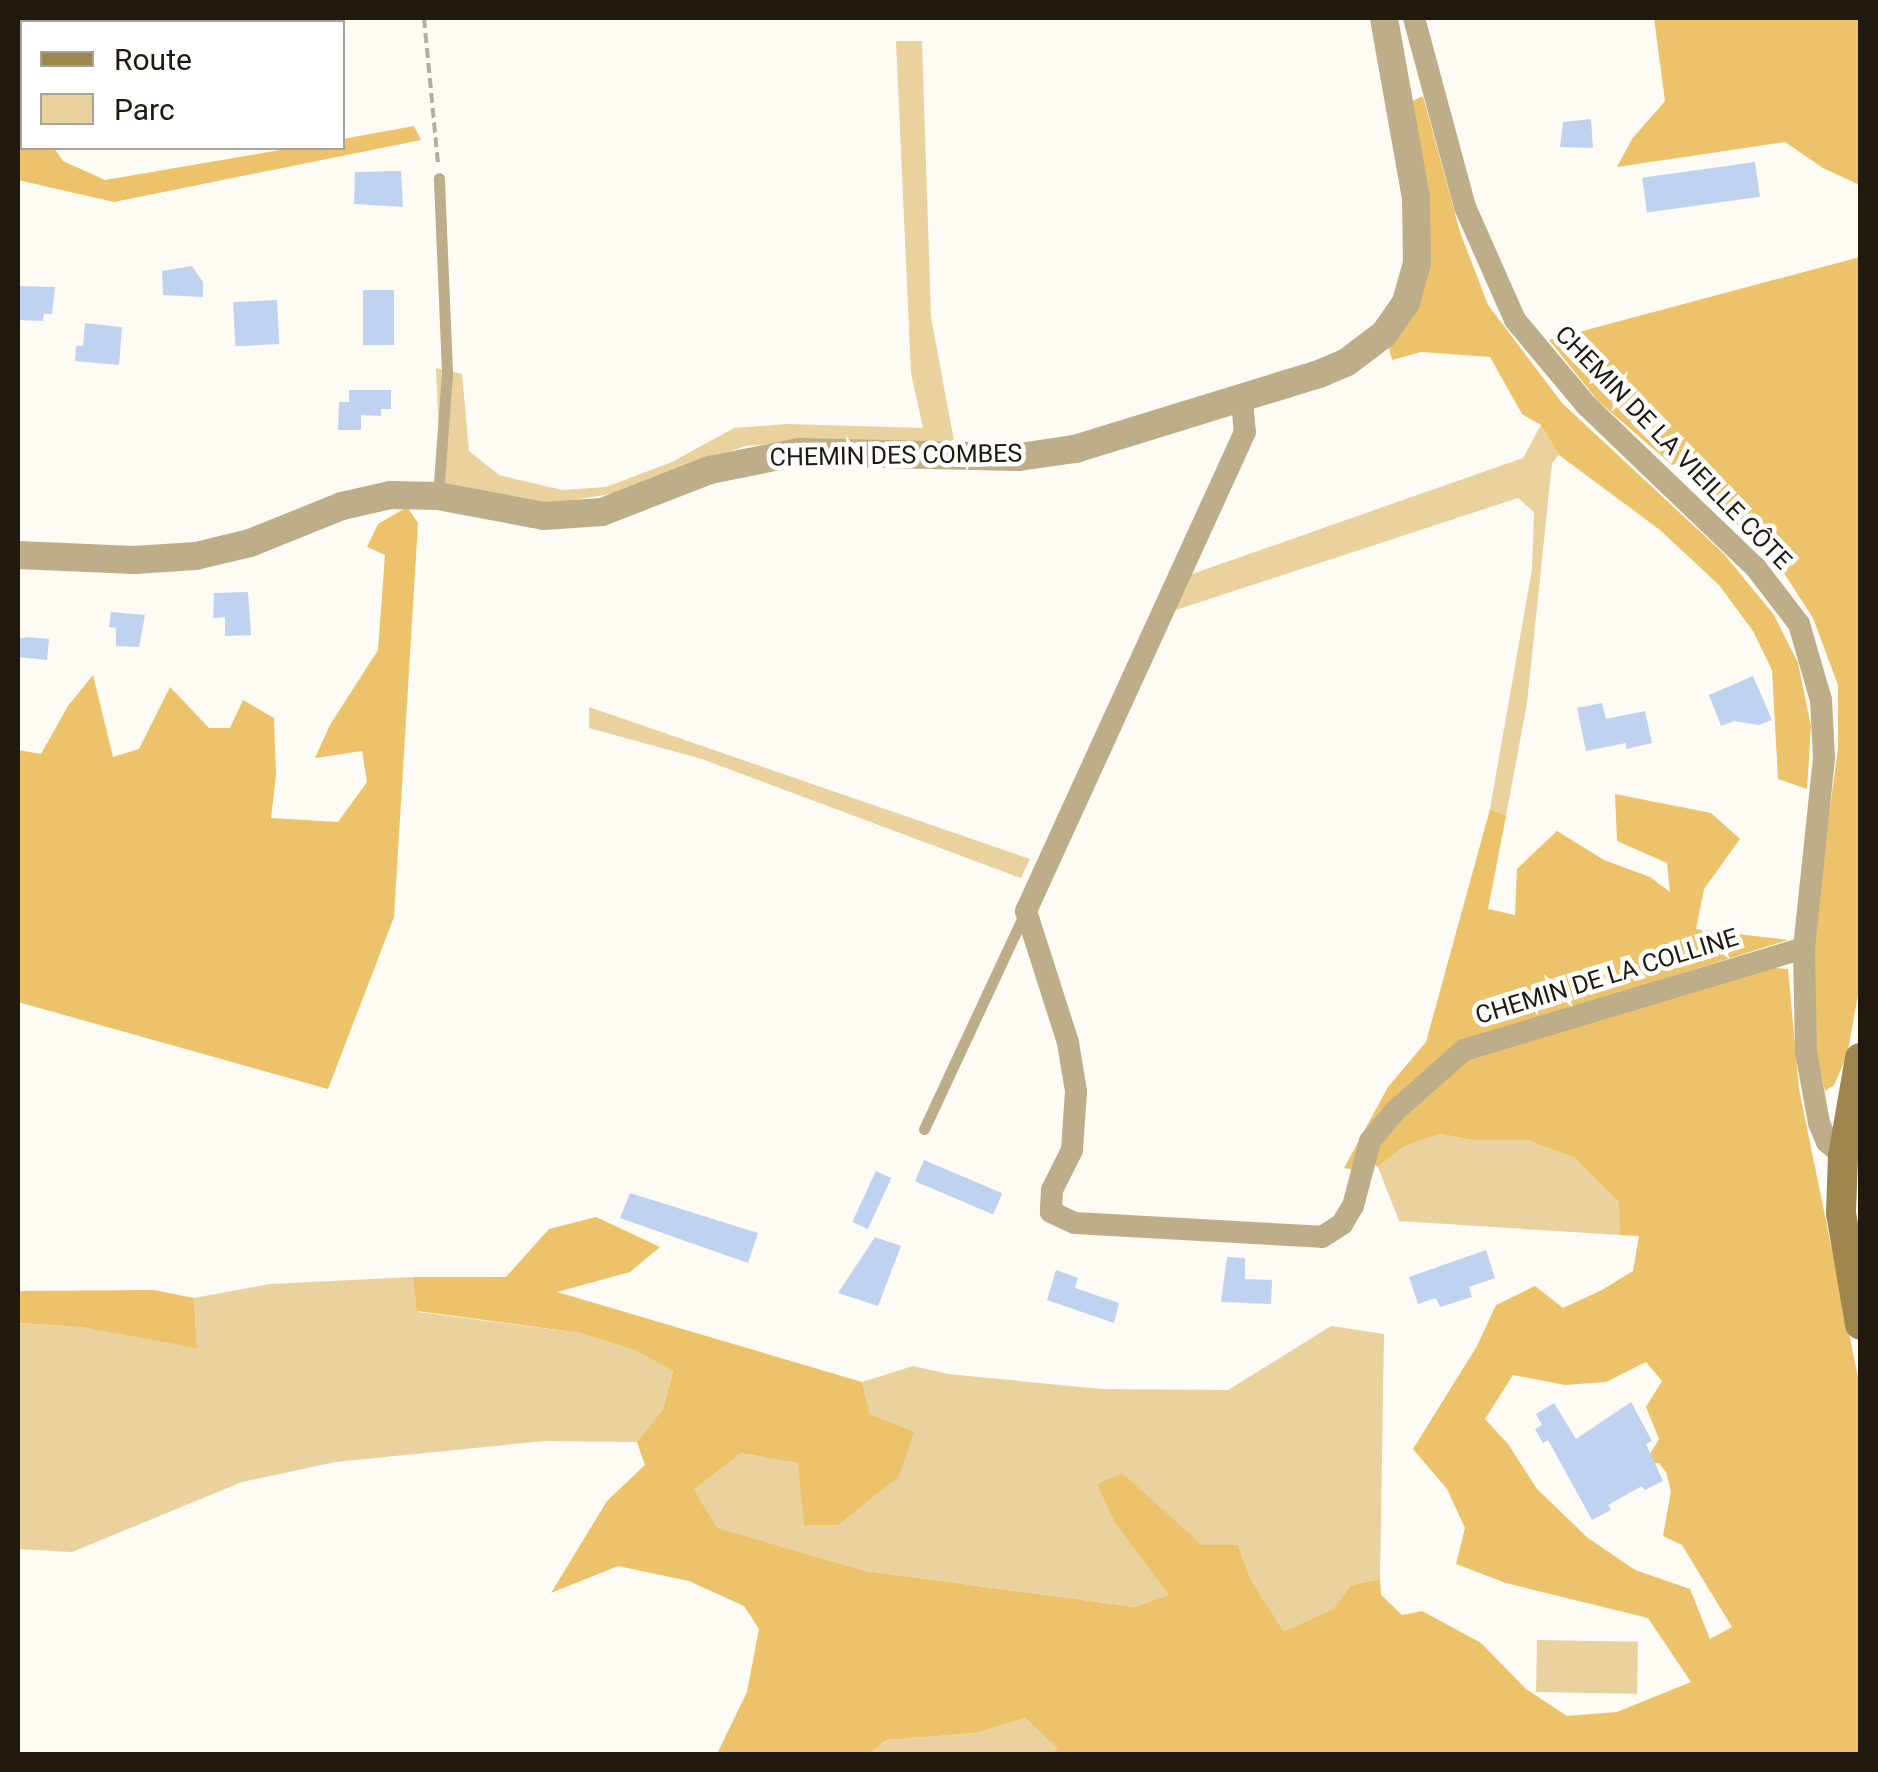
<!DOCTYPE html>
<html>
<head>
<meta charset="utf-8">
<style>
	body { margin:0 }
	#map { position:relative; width:1878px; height:1772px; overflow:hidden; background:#fefaf4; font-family:Roboto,sans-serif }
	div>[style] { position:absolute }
	.green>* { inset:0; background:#ead29e; transform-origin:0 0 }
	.forest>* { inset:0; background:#ecc36a }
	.building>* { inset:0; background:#bfd3f1; transform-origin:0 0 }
	.path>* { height:4px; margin-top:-2px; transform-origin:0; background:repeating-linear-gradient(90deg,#b2ada5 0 10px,transparent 0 15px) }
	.service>* { height:11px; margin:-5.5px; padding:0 5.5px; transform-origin:5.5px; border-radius:5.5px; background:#bead89 }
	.minor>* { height:22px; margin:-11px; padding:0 11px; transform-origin:11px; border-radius:11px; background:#bead89 }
	.tertiary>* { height:28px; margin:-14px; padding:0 14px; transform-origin:14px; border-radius:14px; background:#bead89 }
	.secondary>* { height:30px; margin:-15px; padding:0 15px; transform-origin:15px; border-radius:15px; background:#9f864f }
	span { translate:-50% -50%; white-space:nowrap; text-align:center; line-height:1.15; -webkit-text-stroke:9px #fff; paint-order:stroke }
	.street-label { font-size:25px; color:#201a0e }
	.frame { position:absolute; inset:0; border:20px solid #201a0e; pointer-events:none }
	.legend { position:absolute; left:20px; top:20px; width:325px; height:130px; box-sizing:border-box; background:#fff; border:2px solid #a6a39f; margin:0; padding:12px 18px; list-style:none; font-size:30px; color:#201a0e }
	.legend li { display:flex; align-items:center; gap:20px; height:50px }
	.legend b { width:50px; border:2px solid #a6a39f }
</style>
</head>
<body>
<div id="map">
	<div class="green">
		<i style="clip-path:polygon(896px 41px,922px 41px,931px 317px,955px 447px,816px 440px,745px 446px,616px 493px,550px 504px,441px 483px,436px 368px,462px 374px,469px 451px,499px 475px,562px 490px,606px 487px,672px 462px,734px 428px,787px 424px,923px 428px,911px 373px)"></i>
		<i style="clip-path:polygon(1541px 425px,1559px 455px,1552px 463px,1527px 703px,1506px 816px,1490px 809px,1532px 569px,1534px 512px,1518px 498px,1173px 611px,1189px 575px,1523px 458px)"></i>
		<i style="clip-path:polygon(589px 707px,1030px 859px,1021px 878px,702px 759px,589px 728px)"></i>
		<i style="clip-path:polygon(1440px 1134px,1472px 1140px,1527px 1140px,1575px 1158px,1620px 1202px,1620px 1235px,1399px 1221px,1378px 1167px,1405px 1146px)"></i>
		<i style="clip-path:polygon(413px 1277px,418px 1312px,580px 1333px,634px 1350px,673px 1371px,663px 1409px,637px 1442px,544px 1441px,335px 1462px,242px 1482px,72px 1552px,18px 1549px,18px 1323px,81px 1327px,197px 1347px,194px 1298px,270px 1284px)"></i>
		<i style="clip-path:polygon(1331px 1326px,1384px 1334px,1380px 1579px,1351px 1585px,1333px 1609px,1284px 1631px,1252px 1582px,1238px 1545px,1202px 1545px,1166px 1518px,1098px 1483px,1115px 1523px,1170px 1596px,1136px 1607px,866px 1571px,716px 1528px,693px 1491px,741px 1453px,799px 1463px,805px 1524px,914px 1433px,870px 1414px,862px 1382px,913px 1366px,948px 1374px,1101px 1389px,1228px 1390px)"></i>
		<i style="left:1537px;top:1640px;width:101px;height:52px;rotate:1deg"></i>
		<i style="clip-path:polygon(1025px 1718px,1057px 1748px,1053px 1754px,870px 1754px,886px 1740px,976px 1733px)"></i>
	</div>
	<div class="forest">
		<i style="clip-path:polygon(1654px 18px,1860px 18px,1860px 185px,1823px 168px,1785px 142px,1617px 167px,1632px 139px,1665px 101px)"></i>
		<i style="clip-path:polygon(18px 35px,22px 68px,22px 148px,54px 148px,63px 161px,105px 180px,292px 148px,342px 148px,343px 139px,414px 126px,421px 140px,114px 202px,18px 180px)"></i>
		<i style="clip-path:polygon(1423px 96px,1460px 232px,1488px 305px,1562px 403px,1724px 554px,1774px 615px,1798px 663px,1811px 726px,1807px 789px,1778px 779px,1772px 670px,1753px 631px,1719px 585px,1660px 530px,1559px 455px,1541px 425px,1522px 414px,1490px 357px,1421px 352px,1392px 360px,1388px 344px,1414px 309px,1410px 102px)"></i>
		<i style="clip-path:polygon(1860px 257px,1860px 984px,1847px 1056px,1834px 1085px,1825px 1091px,1811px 1032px,1811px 944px,1838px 749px,1838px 685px,1813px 618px,1782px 570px,1707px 495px,1598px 401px,1549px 340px)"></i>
		<i style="clip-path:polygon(407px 507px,418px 523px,394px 917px,328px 1089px,18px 1002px,18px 750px,41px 754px,68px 706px,93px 675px,113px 757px,139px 749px,170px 687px,209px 728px,230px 728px,243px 700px,274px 718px,276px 775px,271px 818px,338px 822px,367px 782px,362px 751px,315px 758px,330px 725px,378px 650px,385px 555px,367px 547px,378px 524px)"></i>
		<i style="clip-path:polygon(1615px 794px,1711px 813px,1740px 839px,1704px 889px,1696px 929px,1788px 940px,1463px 1042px,1354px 1170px,1344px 1168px,1388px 1087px,1426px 1042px,1490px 809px,1506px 816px,1488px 909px,1515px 915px,1517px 869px,1557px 831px,1604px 860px,1650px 877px,1670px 892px,1667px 863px,1617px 841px)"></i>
		<i style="clip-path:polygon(evenodd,1765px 967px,1788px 969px,1799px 1089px,1860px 1387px,1860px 1754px,1053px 1754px,1057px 1748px,1025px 1718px,976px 1733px,886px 1740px,870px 1754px,717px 1754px,747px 1692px,759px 1629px,744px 1606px,689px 1581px,618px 1566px,551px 1593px,607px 1501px,645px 1465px,637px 1442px,663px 1409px,673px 1371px,634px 1350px,580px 1333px,417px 1311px,413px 1277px,506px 1277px,549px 1229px,596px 1217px,660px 1247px,630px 1272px,557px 1292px,862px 1382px,870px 1414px,914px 1432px,899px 1476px,838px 1525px,804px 1525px,798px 1463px,741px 1453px,694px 1490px,717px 1528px,866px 1571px,1136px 1607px,1169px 1595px,1115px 1523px,1097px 1484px,1122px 1473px,1202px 1545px,1238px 1545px,1252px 1582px,1284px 1631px,1333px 1609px,1351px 1585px,1380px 1579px,1381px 1595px,1402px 1615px,1422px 1611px,1481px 1643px,1526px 1689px,1567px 1716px,1617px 1712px,1691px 1682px,1648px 1618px,1506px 1583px,1456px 1564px,1465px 1528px,1447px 1489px,1413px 1449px,1477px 1346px,1496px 1305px,1535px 1286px,1563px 1308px,1602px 1290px,1633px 1271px,1639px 1236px,1620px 1235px,1619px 1202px,1575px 1158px,1527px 1140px,1472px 1140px,1440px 1134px,1405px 1146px,1378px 1167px,1371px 1162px,1394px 1120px,1441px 1078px,1493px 1044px,1765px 967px,1646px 1362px,1662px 1381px,1646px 1407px,1659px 1439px,1644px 1464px,1659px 1463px,1666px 1472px,1671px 1491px,1663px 1536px,1682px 1545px,1732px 1627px,1710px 1639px,1690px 1589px,1635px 1570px,1588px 1538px,1537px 1489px,1508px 1444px,1485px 1419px,1513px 1375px,1565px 1385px,1606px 1382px,1646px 1362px)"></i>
		<i style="clip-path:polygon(153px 1290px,194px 1298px,197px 1348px,81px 1327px,18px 1323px,18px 1291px)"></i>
	</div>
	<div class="building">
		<i style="clip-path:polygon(1591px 119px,1593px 148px,1560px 147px,1563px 122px)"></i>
		<i style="left:1755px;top:162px;width:35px;height:114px;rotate:82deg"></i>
		<i style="clip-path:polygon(401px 171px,403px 207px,354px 204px,355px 172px)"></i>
		<i style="clip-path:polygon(192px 266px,203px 282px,203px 297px,163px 295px,162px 271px)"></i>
		<i style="clip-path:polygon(18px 286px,55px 287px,52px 314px,44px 314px,43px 321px,18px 320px)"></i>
		<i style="left:363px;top:290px;width:31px;height:55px"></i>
		<i style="left:277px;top:300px;width:44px;height:44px;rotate:87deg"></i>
		<i style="clip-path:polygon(85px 323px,122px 327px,119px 365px,75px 361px,76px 346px,83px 346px)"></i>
		<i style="clip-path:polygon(349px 390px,391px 390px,391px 409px,381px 409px,381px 416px,361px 415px,361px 430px,338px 430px,339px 402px,349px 402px)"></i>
		<i style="clip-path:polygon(248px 592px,251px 635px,225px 636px,225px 617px,213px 618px,214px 593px)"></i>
		<i style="clip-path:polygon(111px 612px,145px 615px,139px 647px,116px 646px,116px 628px,109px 627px)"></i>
		<i style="clip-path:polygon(27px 637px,49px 639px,47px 660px,18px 657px,18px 639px)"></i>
		<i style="clip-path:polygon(1753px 676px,1772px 720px,1759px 725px,1734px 721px,1721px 726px,1709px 695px)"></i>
		<i style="clip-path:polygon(1602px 703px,1606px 719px,1645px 711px,1652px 743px,1626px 749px,1626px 743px,1586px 751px,1577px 708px)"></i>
		<i style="left:924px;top:1160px;width:85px;height:23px;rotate:23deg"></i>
		<i style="left:876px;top:1171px;width:17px;height:56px;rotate:25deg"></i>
		<i style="clip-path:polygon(630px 1193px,758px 1233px,748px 1263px,620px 1218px)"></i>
		<i style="clip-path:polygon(875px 1237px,901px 1246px,878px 1306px,838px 1293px)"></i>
		<i style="clip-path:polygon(1486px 1250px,1495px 1278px,1469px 1287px,1472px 1297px,1440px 1307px,1436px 1298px,1418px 1304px,1409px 1277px)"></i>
		<i style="clip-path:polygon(1227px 1257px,1245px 1258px,1245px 1279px,1272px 1280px,1271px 1304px,1221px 1302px)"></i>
		<i style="clip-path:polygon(1056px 1270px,1078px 1278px,1075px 1288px,1119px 1303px,1114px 1323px,1047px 1300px)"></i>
		<i style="clip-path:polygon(1631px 1402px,1652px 1441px,1646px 1444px,1663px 1481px,1645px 1490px,1642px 1486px,1608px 1505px,1611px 1510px,1592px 1520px,1548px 1440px,1543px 1443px,1535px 1429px,1542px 1425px,1536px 1414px,1554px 1403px,1576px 1439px)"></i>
	</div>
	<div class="path">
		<i style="left:424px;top:18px;width:147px;rotate:84.5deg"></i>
	</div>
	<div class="service">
		<i style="left:438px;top:496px;width:124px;rotate:-85.8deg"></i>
		<i style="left:447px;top:372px;width:194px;rotate:-92.4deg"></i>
		<i style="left:924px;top:1129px;width:236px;rotate:-65deg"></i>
	</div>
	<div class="minor">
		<i style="left:1414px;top:18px;width:196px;rotate:74.9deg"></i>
		<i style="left:1465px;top:207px;width:124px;rotate:66.1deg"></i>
		<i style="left:1515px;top:320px;width:111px;rotate:50.1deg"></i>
		<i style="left:1586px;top:405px;width:236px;rotate:43.8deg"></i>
		<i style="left:1756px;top:568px;width:71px;rotate:52.5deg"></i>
		<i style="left:1799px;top:624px;width:79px;rotate:73.9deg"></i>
		<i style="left:1821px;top:700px;width:58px;rotate:87deg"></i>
		<i style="left:1824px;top:758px;width:191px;rotate:96deg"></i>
		<i style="left:1804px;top:948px;width:104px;rotate:88.9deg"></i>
		<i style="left:1806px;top:1052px;width:72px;rotate:79.6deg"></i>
		<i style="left:1819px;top:1123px;width:21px;rotate:67deg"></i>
		<i style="left:1827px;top:1142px;width:21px;rotate:41deg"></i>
		<i style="left:1242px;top:400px;width:32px;rotate:85deg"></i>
		<i style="left:1245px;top:432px;width:527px;rotate:114.57deg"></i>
		<i style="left:1026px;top:911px;width:139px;rotate:72.3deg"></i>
		<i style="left:1068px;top:1043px;width:49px;rotate:80.5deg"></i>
		<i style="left:1076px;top:1091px;width:59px;rotate:93.9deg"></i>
		<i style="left:1072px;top:1150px;width:45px;rotate:116.6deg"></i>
		<i style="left:1052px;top:1190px;width:22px;rotate:93deg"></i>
		<i style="left:1051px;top:1212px;width:26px;rotate:25deg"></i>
		<i style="left:1075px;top:1223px;width:247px;rotate:3.2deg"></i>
		<i style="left:1322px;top:1237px;width:24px;rotate:-33deg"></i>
		<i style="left:1342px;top:1224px;width:21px;rotate:-59deg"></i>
		<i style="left:1353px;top:1206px;width:67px;rotate:-75.3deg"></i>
		<i style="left:1370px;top:1141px;width:39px;rotate:-50deg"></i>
		<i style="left:1395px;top:1111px;width:92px;rotate:-41.5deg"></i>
		<i style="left:1464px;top:1050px;width:355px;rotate:-16.7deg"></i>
	</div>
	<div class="tertiary">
		<i style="left:18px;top:555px;width:116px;rotate:2.5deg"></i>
		<i style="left:134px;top:560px;width:62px;rotate:-3.7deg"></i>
		<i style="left:196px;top:556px;width:56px;rotate:-13.5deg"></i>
		<i style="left:250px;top:543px;width:99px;rotate:-21.9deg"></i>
		<i style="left:342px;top:506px;width:49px;rotate:-12.9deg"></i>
		<i style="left:390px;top:495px;width:48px;rotate:1.2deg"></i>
		<i style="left:438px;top:496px;width:108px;rotate:10.7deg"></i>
		<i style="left:544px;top:516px;width:58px;rotate:-3.9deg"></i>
		<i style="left:602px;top:512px;width:116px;rotate:-21.3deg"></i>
		<i style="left:710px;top:470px;width:91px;rotate:-11.4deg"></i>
		<i style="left:799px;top:452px;width:220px;rotate:1.3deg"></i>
		<i style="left:1019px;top:457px;width:57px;rotate:-8.1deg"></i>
		<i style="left:1075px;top:449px;width:255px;rotate:-17.1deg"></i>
		<i style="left:1319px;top:374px;width:30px;rotate:-23deg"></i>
		<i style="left:1347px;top:362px;width:46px;rotate:-37.1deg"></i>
		<i style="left:1384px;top:334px;width:39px;rotate:-55deg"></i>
		<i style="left:1406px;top:302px;width:41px;rotate:-74.2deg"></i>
		<i style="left:1417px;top:263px;width:65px;rotate:-90.9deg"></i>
		<i style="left:1416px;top:198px;width:183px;rotate:-100.1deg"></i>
	</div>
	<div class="secondary">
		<i style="left:1860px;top:1058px;width:99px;rotate:99.8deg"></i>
		<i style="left:1843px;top:1156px;width:57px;rotate:92deg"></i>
		<i style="left:1841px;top:1213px;width:113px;rotate:80.3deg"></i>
	</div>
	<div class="street-label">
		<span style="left:1673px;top:448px;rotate:46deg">CHEMIN DE LA VIEILLE CÔTE</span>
		<span style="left:896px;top:456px;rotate:-1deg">CHEMIN DES COMBES</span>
		<span style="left:1607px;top:977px;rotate:-17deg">CHEMIN DE LA COLLINE</span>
	</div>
	<div class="frame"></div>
	<ul class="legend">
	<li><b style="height:12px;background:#9f864f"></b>Route</li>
	<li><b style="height:28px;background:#ead29e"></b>Parc</li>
	</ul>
</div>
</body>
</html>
